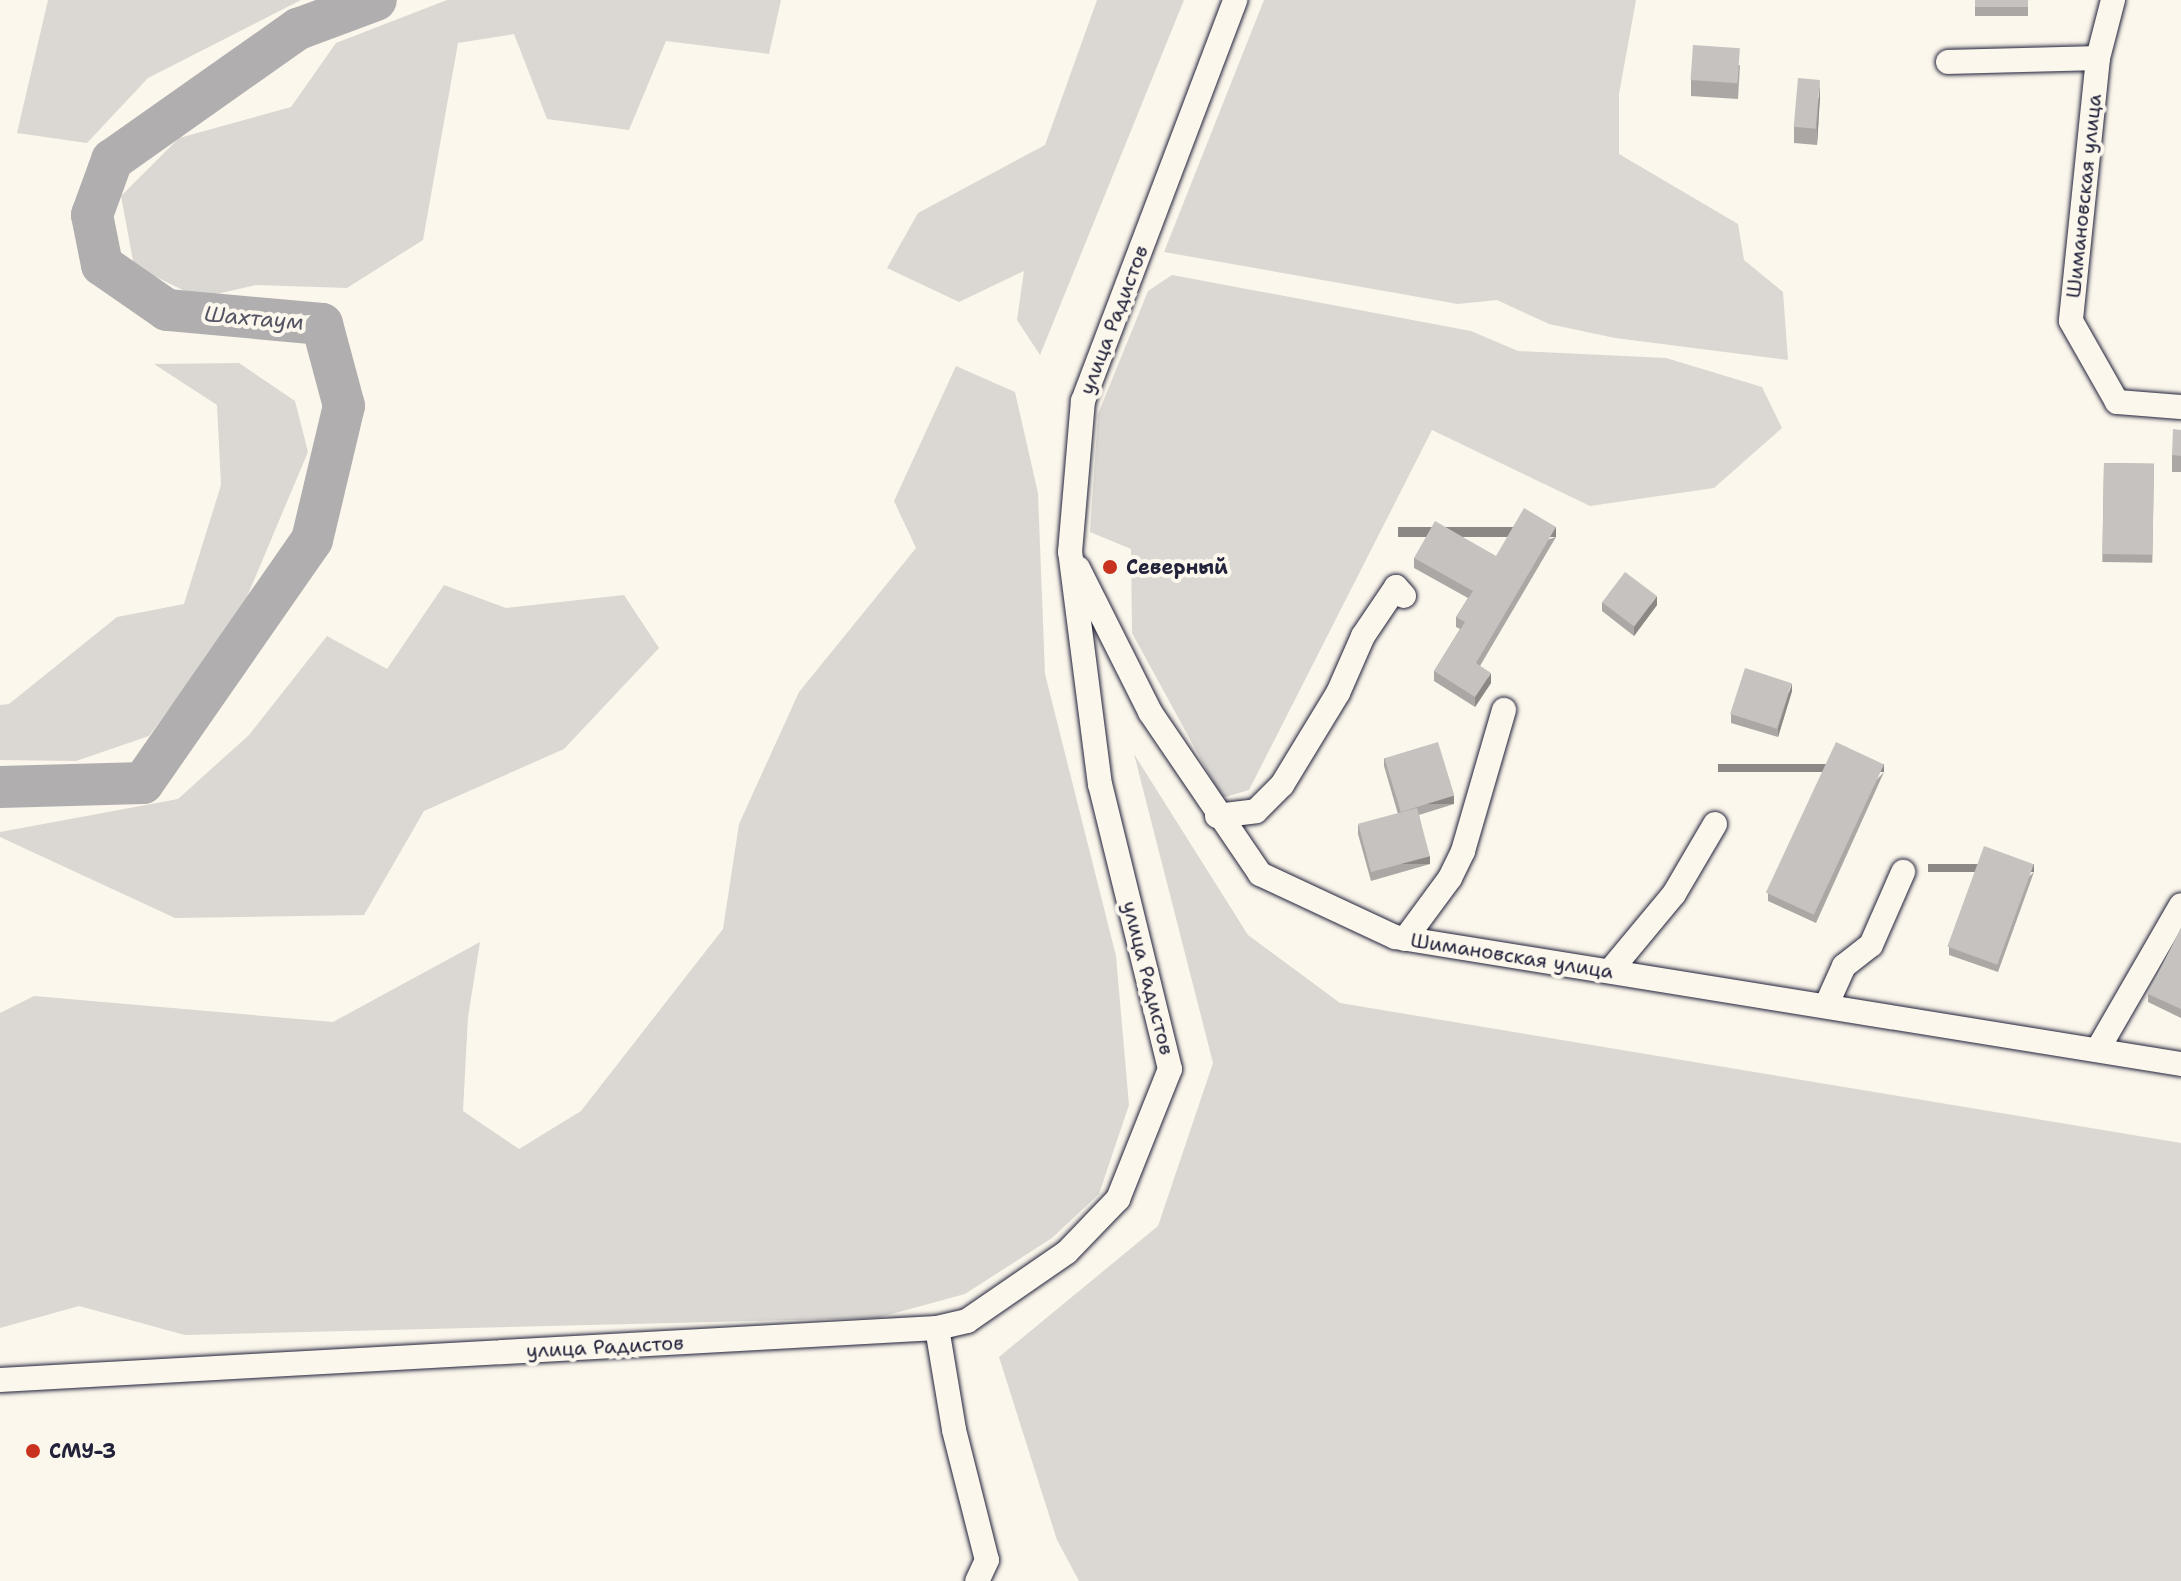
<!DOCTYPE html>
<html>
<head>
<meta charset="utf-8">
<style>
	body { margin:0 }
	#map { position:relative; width:2181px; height:1581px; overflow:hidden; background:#fbf7ec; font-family:"Shantell Sans",sans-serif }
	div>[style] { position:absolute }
	.green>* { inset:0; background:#dbd8d3 }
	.river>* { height:42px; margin:-21px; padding:0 21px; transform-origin:21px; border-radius:21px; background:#b1aeb0 }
	.roads { filter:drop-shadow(0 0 2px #22223b) drop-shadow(0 0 2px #22223b) }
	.minor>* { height:24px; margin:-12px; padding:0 12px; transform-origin:12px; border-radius:12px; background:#fbf7ec }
	.wall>* { inset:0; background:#aaa7a5; transform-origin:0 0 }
	.shaded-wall>* { inset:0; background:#8b8886; transform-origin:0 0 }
	.building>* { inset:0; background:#c6c2c0; transform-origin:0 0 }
	.dots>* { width:22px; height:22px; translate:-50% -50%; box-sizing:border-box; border:4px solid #fbf7ec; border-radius:50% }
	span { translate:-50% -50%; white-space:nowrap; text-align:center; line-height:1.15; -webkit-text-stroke:8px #fbf7ec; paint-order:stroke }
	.street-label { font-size:20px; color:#22223b }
	.poi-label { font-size:20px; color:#22223b; font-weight:700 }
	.left { translate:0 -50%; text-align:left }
	.water-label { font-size:22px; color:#545364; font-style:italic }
</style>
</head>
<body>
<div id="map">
	<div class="green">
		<i style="clip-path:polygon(48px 0,301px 0,148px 78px,87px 143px,17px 133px)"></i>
		<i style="clip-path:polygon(447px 0,781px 0,769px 54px,666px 41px,629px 130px,547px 119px,514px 34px,458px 43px,423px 240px,347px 288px,256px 285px,199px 298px,134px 266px,121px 196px,179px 138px,291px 107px,336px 43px)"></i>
		<i style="clip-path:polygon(1097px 0,1184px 0,1040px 355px,1017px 320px,1024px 271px,959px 302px,887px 268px,918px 213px,1045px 145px)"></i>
		<i style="clip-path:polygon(1264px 0,1636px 0,1619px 94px,1619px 154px,1738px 224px,1744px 260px,1783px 292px,1788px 360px,1615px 338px,1549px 324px,1497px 300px,1458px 304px,1164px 252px)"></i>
		<i style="clip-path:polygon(1172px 275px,1471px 331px,1518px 351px,1666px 358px,1762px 387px,1782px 428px,1714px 488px,1590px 506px,1432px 430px,1249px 790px,1222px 798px,1132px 633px,1131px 549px,1090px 532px,1098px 414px,1148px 291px)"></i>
		<i style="clip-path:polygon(239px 363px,295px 401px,308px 452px,241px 611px,149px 736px,76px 761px,0 760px,0 705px,9px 704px,117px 617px,184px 604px,221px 485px,217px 405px,154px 364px)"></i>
		<i style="clip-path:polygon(956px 366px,1015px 392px,1038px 493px,1045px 674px,1116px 956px,1129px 1105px,1099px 1194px,1052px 1238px,965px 1294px,877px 1318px,185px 1335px,79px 1306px,0 1328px,0 1013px,34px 996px,333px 1022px,480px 942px,468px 1017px,463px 1111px,519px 1149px,581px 1111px,723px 929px,739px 824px,799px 692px,916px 548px,894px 501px)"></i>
		<i style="clip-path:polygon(444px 585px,506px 608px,624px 595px,659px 648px,564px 749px,424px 811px,364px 915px,175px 918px,0 837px,0 832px,178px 799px,249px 735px,327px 636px,387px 669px)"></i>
		<i style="clip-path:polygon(1134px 754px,1248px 935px,1340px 1003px,2181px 1143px,2181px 1581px,1079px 1581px,1057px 1540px,999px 1357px,1158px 1226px,1213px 1063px)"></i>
	</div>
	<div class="river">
		<i style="left:0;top:787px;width:143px;rotate:-1.6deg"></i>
		<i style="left:143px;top:783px;width:296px;rotate:-55.2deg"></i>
		<i style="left:312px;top:540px;width:138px;rotate:-76.6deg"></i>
		<i style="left:344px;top:406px;width:85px;rotate:-105deg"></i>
		<i style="left:322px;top:324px;width:156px;rotate:-174.8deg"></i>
		<i style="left:167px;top:310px;width:79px;rotate:-145.3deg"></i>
		<i style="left:102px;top:265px;width:51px;rotate:-101.3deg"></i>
		<i style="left:92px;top:215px;width:59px;rotate:-70deg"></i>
		<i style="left:112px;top:160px;width:228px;rotate:-35.2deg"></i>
		<i style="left:298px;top:29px;width:83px;rotate:-20.4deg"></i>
	</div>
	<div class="roads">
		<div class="minor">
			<i style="left:2113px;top:0;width:60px;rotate:104.5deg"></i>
			<i style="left:2098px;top:58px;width:264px;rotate:95.9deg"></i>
			<i style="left:2071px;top:321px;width:93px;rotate:60.4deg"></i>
			<i style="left:2117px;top:402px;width:64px;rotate:4.5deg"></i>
			<i style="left:1948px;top:62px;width:150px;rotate:-1.5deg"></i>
			<i style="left:1078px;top:568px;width:161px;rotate:63.4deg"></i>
			<i style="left:1150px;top:712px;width:196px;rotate:55.8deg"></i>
			<i style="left:1260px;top:874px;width:149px;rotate:25deg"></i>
			<i style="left:1395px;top:937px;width:796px;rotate:9.18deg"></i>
			<i style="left:1217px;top:816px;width:39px;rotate:-7deg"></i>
			<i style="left:1256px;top:811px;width:37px;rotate:-45deg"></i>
			<i style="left:1282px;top:785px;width:108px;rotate:-58.7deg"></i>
			<i style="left:1338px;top:693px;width:62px;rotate:-66.3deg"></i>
			<i style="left:1363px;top:636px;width:59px;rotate:-56deg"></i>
			<i style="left:1396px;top:587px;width:12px;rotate:48deg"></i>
			<i style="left:1405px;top:939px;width:76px;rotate:-53.6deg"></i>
			<i style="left:1450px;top:878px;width:30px;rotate:-64deg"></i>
			<i style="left:1463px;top:851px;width:147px;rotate:-73.8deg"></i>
			<i style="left:1610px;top:971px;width:100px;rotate:-50.3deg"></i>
			<i style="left:1674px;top:894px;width:81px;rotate:-59.6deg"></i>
			<i style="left:1826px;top:1006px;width:44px;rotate:-65.8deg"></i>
			<i style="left:1844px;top:966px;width:34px;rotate:-38deg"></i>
			<i style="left:1871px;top:945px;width:80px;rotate:-66.3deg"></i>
			<i style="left:2098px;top:1049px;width:166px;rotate:-60deg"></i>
			<i style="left:937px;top:1328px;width:103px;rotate:80.5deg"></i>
			<i style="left:954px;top:1430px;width:134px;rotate:75.8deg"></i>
			<i style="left:987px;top:1560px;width:23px;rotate:115deg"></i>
			<i style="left:0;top:1380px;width:938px;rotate:-3.18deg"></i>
			<i style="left:937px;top:1328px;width:31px;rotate:-13deg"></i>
			<i style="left:967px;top:1321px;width:121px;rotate:-34.6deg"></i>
			<i style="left:1067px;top:1252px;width:74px;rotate:-46.1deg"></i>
			<i style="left:1118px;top:1199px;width:140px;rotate:-68.2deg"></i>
			<i style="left:1170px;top:1069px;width:292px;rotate:-103.8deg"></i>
			<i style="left:1100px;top:785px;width:235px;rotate:-97.3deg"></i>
			<i style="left:1070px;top:552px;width:152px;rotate:-85.1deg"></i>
			<i style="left:1083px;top:401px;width:429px;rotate:-69.2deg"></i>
		</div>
	</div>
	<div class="wall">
		<i style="left:1975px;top:0;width:53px;height:16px"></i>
		<i style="clip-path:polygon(1740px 65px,1738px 99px,1691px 96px,1691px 80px)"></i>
		<i style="clip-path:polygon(1820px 96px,1817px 145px,1794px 143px,1794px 127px)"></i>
		<i style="clip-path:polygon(2181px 430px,2181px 472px,2172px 472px,2172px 455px)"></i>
		<i style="left:2104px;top:463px;width:50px;height:99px;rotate:1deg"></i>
		<i style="clip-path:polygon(1556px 537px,1480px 666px,1491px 683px,1475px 707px,1434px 681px,1434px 671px,1460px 629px,1456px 627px,1456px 617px,1468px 598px,1414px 568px,1414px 558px,1496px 556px)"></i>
		<i style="clip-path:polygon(1602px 602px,1657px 605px,1634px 636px,1602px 611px)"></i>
		<i style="clip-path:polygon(1792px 691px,1778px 737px,1731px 723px,1731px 714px)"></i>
		<i style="clip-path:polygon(1384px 758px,1454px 804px,1419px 815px,1430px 864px,1371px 881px,1358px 834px,1358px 825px,1398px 814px,1384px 766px)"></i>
		<i style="clip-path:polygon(1884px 772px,1816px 923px,1768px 901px,1768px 893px)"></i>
		<i style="clip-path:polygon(2034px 872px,1998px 972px,1949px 955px,1949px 947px)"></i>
		<i style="clip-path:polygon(2181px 928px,2181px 1018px,2148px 1002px,2148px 994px)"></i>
	</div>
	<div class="shaded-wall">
		<i style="clip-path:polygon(1820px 80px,1820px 96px,1817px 145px,1817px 128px)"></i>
		<i style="left:1556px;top:527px;width:10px;height:158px;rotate:90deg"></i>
		<i style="clip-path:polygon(1657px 596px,1657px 605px,1634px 636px,1634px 627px)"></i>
		<i style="clip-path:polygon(1491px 673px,1491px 683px,1475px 707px,1475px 697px)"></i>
		<i style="clip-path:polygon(1792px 683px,1792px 691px,1778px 737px,1778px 729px)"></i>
		<i style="left:1884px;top:764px;width:8px;height:166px;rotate:90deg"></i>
		<i style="left:1454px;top:796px;width:8px;height:56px;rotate:90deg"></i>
		<i style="left:1430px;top:856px;width:8px;height:61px;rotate:90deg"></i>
		<i style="left:2034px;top:864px;width:8px;height:106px;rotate:90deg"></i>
	</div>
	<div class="building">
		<i style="left:1975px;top:0;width:53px;height:7px"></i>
		<i style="left:1693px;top:45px;width:47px;height:35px;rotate:4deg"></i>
		<i style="left:1798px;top:78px;width:22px;height:49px;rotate:5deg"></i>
		<i style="clip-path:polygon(2173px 429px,2181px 430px,2181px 456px,2172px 455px)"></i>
		<i style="left:2104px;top:463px;width:50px;height:91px;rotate:1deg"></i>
		<i style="clip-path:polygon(1524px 508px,1556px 527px,1476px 663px,1491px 673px,1475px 697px,1434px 671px,1465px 622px,1456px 617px,1473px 591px,1414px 558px,1435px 521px,1496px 556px)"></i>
		<i style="left:1625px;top:572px;width:40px;height:38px;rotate:37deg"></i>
		<i style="left:1745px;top:668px;width:49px;height:48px;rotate:18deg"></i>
		<i style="left:1438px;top:742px;width:56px;height:56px;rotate:73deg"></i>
		<i style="left:1836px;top:742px;width:53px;height:166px;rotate:25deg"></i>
		<i style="left:1417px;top:808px;width:50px;height:61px;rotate:75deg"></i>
		<i style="left:1984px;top:846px;width:53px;height:107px;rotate:20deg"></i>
		<i style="clip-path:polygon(2181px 928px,2181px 1009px,2148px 994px)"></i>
	</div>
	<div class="dots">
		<i style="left:1110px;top:567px;background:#c8321e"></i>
		<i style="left:33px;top:1451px;background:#c8321e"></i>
	</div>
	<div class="street-label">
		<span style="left:2084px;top:196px;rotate:-84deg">Шимановская улица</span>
		<span style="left:1114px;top:320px;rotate:-69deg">улица Радистов</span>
		<span style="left:1512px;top:956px;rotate:9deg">Шимановская улица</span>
		<span style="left:1148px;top:978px;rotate:76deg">улица Радистов</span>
		<span style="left:605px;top:1347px;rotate:-3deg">улица Радистов</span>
	</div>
	<div class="poi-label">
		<span class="left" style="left:1126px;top:567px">Северный</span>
		<span class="left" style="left:49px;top:1451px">СМУ-3</span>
	</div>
	<div class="water-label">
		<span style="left:254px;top:318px;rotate:5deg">Шахтаум</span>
	</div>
</div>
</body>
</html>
